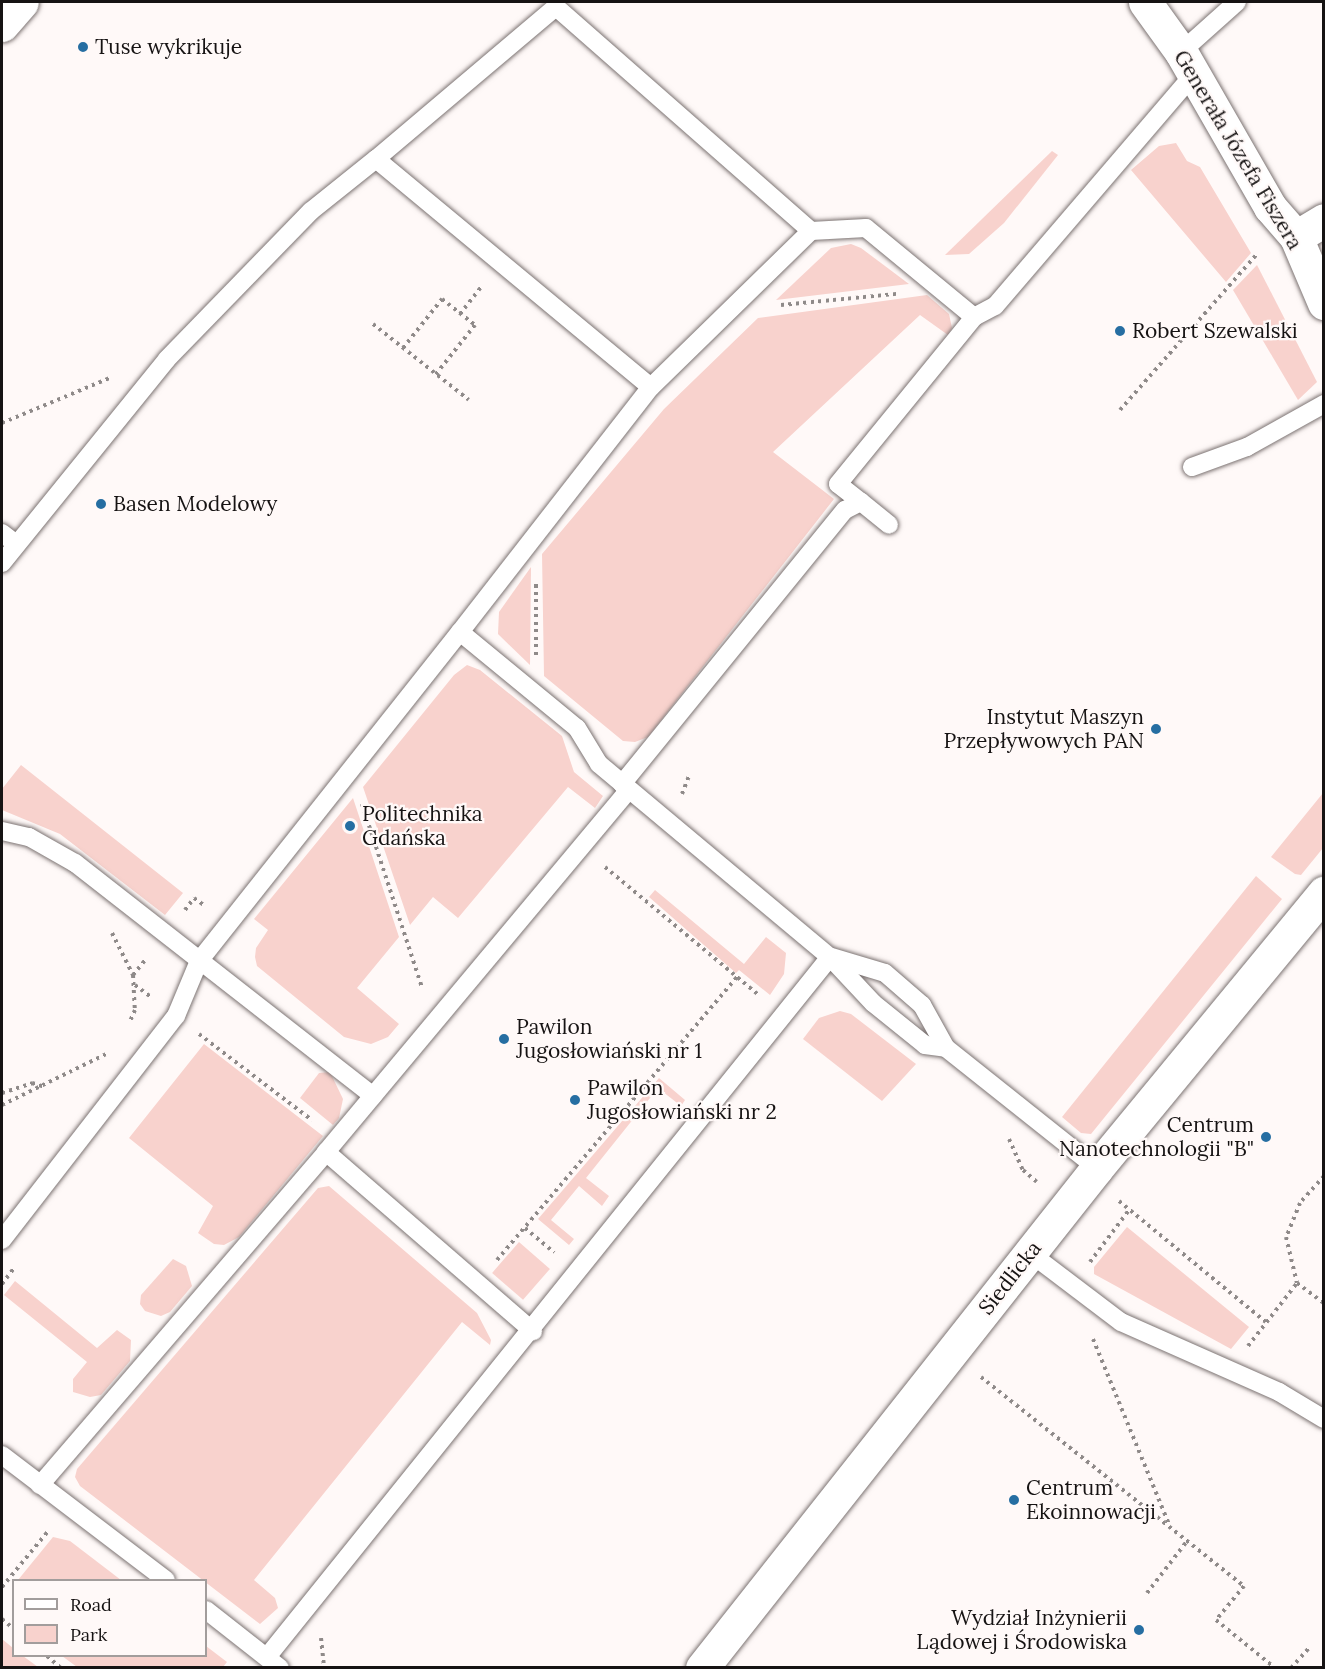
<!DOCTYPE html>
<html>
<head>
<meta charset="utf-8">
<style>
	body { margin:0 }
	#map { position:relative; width:1325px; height:1669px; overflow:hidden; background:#fff9f8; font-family:Lora,serif }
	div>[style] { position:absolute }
	.green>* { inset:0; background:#f8d2cd; transform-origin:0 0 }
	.path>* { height:4px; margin-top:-2px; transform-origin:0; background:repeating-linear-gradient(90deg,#8f8a89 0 3px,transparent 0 7.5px) }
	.roads { filter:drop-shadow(0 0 2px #7c7372) drop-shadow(0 0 2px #7c7372) }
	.lane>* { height:18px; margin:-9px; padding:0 9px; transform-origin:9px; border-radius:9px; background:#fff }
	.street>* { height:33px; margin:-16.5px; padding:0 16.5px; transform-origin:16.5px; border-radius:16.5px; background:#fff }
	.secondary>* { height:33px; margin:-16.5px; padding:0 16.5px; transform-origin:16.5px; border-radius:16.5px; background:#fff }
	.dots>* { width:16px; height:16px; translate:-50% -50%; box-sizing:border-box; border:3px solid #fff9f8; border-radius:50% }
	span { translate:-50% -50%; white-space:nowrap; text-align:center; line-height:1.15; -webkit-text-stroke:4.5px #fff9f8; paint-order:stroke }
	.poi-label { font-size:21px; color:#161313 }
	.left { translate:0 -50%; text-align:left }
	.right { translate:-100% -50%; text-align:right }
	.street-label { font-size:21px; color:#161313 }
	.frame { position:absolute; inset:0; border:3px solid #161313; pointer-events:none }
	.legend { position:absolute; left:12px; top:1579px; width:195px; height:78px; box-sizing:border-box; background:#fff9f8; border:2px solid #a29d9c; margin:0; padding:8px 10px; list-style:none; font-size:18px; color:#161313 }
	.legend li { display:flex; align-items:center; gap:12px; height:30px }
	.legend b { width:30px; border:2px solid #a29d9c }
</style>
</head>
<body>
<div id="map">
	<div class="green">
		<i style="clip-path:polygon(1176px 143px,1187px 161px,1200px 167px,1251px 253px,1226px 282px,1131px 170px,1159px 146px)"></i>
		<i style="clip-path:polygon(1052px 151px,1058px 155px,1004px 223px,969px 254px,945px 255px)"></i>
		<i style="clip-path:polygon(851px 244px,861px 248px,909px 284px,776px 300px,831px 248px)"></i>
		<i style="clip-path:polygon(1257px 265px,1317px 382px,1298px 400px,1233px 290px)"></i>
		<i style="clip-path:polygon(927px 295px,949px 314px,952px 328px,948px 335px,920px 315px,773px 452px,834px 499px,648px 737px,635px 742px,623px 741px,544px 676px,542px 554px,664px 409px,758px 318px)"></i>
		<i style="clip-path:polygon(531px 567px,530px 665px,498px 634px,499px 612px)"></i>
		<i style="clip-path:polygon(467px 665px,480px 670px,562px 736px,574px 772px,603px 796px,595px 808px,568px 787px,458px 918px,433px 897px,410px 925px,363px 787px,454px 675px)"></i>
		<i style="clip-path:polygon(21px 765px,183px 893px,165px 915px,60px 834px,2px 810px,2px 789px)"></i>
		<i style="clip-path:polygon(1323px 793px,1323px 848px,1301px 875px,1295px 874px,1271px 857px)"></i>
		<i style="clip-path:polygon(353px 798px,399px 937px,357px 988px,399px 1024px,388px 1037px,371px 1044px,344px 1037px,257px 966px,255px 957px,256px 948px,268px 930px,254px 919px)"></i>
		<i style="clip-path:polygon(1256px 876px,1282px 899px,1091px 1134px,1081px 1133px,1062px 1117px)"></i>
		<i style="clip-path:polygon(655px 890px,744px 964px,766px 937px,786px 953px,784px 974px,770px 995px,739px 970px,736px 973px,649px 897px)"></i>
		<i style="clip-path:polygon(840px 1011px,851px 1014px,916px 1064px,882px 1101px,803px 1039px,819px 1018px)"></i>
		<i style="clip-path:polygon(204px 1044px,323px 1136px,239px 1237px,224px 1245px,214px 1244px,198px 1233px,213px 1206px,129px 1138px)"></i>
		<i style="clip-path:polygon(330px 1072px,343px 1099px,339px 1118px,333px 1125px,300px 1098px,319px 1073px)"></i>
		<i style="clip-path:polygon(659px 1078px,685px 1100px,681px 1106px,658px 1088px,586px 1178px,609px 1196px,602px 1206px,579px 1186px,551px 1220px,574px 1239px,569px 1245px,538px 1219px)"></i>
		<i style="clip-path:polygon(329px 1186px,477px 1313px,491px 1340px,490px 1345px,462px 1322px,254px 1580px,275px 1598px,278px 1608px,260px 1624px,80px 1486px,75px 1477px,77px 1469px,318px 1188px)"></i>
		<i style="clip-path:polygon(1127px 1227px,1249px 1327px,1231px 1349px,1094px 1274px,1094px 1267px)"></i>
		<i style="left:519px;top:1242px;width:41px;height:41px;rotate:41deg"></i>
		<i style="clip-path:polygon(173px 1259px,186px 1266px,192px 1286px,170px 1312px,161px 1316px,145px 1311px,140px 1304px,141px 1295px)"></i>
		<i style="clip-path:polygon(15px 1281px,97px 1348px,117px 1330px,131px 1340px,130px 1361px,101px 1395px,90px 1397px,73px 1392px,73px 1379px,87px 1362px,4px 1295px)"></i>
		<i style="clip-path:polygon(53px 1537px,70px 1541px,121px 1580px,18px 1580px)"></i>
		<i style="clip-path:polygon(2px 1639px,13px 1648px,14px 1656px,23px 1656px,38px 1667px,2px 1667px)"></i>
		<i style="clip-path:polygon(206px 1646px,227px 1662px,223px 1667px,77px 1667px,62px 1656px,206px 1656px)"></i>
	</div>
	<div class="path">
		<i style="left:781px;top:305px;width:116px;rotate:-5.5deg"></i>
		<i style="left:460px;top:314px;width:36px;rotate:-52deg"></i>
		<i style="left:373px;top:324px;width:122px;rotate:38.4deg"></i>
		<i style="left:403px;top:348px;width:63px;rotate:-51.5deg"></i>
		<i style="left:442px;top:299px;width:42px;rotate:38.2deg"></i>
		<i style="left:475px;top:325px;width:63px;rotate:128.5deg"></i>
		<i style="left:1120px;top:410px;width:209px;rotate:-48.7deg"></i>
		<i style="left:2px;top:423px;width:119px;rotate:-22.7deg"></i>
		<i style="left:536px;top:655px;width:71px;rotate:-90deg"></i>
		<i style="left:682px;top:794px;width:19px;rotate:-69deg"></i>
		<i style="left:362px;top:804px;width:194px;rotate:71.9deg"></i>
		<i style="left:605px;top:867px;width:202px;rotate:39.8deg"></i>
		<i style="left:185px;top:910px;width:15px;rotate:-53deg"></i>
		<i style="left:194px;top:898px;width:14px;rotate:36deg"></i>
		<i style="left:112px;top:933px;width:47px;rotate:63.4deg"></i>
		<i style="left:133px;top:975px;width:35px;rotate:87deg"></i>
		<i style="left:135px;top:1010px;width:12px;rotate:114deg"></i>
		<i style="left:133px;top:975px;width:22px;rotate:-51deg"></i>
		<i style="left:135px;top:985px;width:21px;rotate:37deg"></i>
		<i style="left:199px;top:1034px;width:142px;rotate:37.3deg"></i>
		<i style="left:2px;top:1093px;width:32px;rotate:-18deg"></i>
		<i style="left:32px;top:1083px;width:14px;rotate:17deg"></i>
		<i style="left:2px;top:1105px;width:116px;rotate:-26.1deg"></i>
		<i style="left:1009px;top:1139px;width:34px;rotate:66deg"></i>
		<i style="left:1023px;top:1170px;width:18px;rotate:41deg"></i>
		<i style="left:1324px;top:1176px;width:36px;rotate:132deg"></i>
		<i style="left:1300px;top:1203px;width:37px;rotate:112deg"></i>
		<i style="left:1286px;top:1237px;width:47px;rotate:76.6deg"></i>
		<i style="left:1297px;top:1283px;width:34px;rotate:37deg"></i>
		<i style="left:1119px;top:1201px;width:190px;rotate:39.5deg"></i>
		<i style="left:525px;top:1228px;width:38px;rotate:40deg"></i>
		<i style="left:497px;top:1260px;width:371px;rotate:-49.7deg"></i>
		<i style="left:1090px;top:1262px;width:65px;rotate:-53.1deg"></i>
		<i style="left:2px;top:1284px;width:20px;rotate:-53deg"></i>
		<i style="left:1093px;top:1339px;width:203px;rotate:67.7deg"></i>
		<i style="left:1248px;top:1346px;width:80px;rotate:-52.1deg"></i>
		<i style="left:981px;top:1377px;width:336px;rotate:38.5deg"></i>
		<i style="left:1244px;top:1586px;width:44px;rotate:129.5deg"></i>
		<i style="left:1216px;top:1620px;width:76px;rotate:39.1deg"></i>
		<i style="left:2px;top:1587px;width:74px;rotate:-50.5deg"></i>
		<i style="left:1147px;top:1593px;width:66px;rotate:-52.4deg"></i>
		<i style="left:2px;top:1619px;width:16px;rotate:40deg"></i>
		<i style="left:321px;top:1638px;width:30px;rotate:84deg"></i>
		<i style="left:47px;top:1656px;width:18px;rotate:41deg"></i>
		<i style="left:1291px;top:1668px;width:27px;rotate:-48deg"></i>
	</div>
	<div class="roads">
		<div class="lane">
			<i style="left:1181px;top:52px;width:75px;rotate:-41.8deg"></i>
			<i style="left:376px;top:159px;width:236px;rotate:-40.2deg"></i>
			<i style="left:556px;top:7px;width:339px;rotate:41.3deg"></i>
			<i style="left:1192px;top:467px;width:59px;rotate:-20deg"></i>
			<i style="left:1247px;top:447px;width:88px;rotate:-29.2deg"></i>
			<i style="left:861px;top:502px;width:36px;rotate:39deg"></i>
			<i style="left:2px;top:533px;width:18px;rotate:38deg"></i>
			<i style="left:2px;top:563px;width:262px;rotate:-51deg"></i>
			<i style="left:167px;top:359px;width:206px;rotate:-45.8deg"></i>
			<i style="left:311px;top:211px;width:83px;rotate:-38.7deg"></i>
			<i style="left:376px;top:159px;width:357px;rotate:39.7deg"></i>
			<i style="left:460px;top:632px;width:311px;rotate:-52.1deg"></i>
			<i style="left:651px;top:387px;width:223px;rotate:-44.3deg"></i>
			<i style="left:811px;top:231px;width:55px;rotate:-3.1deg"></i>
			<i style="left:866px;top:228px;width:140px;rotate:39.5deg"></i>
			<i style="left:622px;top:784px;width:353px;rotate:-50.9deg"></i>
			<i style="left:845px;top:510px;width:18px;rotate:-27deg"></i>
			<i style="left:861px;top:502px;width:29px;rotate:-142deg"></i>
			<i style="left:838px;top:484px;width:215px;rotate:-50.8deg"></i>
			<i style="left:974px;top:317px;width:24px;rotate:-28deg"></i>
			<i style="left:995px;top:306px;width:306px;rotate:-49.4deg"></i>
			<i style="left:2px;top:831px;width:28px;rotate:13deg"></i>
			<i style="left:29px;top:837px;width:53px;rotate:29.5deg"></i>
			<i style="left:75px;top:863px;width:378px;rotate:38deg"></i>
			<i style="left:832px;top:957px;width:55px;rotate:16.8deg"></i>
			<i style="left:885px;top:973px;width:49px;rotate:40.9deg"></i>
			<i style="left:922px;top:1005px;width:49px;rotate:60.8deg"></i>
			<i style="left:946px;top:1048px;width:193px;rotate:38.5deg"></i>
			<i style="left:326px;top:1152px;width:274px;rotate:40.9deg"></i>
			<i style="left:2px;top:1240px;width:284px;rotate:-52.2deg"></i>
			<i style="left:176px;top:1016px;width:60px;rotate:-67.3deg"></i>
			<i style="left:199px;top:961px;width:420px;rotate:-51.6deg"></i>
			<i style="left:460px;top:632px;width:151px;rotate:39.4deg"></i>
			<i style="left:577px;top:728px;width:42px;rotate:58.6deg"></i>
			<i style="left:599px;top:764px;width:301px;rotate:39.9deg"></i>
			<i style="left:830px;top:957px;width:63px;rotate:46.9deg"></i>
			<i style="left:873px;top:1003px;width:67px;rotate:38.9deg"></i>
			<i style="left:925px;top:1045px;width:21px;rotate:8deg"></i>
			<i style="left:1030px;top:1253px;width:114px;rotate:37.2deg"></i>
			<i style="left:1121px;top:1322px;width:173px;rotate:23.9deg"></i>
			<i style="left:1279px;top:1392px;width:52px;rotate:31deg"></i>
			<i style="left:2px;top:1455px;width:206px;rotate:37.3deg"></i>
			<i style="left:40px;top:1485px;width:439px;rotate:-49.3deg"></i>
			<i style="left:326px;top:1152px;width:472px;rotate:-50.1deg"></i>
			<i style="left:206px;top:1610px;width:94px;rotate:38.1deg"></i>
			<i style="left:267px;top:1657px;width:898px;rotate:-51.19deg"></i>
		</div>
		<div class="street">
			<i style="left:1145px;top:2px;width:62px;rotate:54.2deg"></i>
			<i style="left:1181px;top:52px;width:179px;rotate:60.1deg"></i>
			<i style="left:1270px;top:207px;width:40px;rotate:49deg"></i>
			<i style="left:1296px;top:237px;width:72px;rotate:67deg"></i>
			<i style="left:1296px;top:237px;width:33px;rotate:-31deg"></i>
			<i style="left:702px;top:1668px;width:637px;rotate:-51.69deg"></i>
			<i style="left:1097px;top:1168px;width:357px;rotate:-50.5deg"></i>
		</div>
		<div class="secondary">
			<i style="left:2px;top:25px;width:30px;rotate:-49deg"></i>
		</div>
	</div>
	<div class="dots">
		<i style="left:83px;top:47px;background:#266ea2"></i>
		<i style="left:1120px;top:331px;background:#266ea2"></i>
		<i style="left:101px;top:504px;background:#266ea2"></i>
		<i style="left:1156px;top:729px;background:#266ea2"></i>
		<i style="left:350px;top:826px;background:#266ea2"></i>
		<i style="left:504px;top:1039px;background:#266ea2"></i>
		<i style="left:575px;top:1100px;background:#266ea2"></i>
		<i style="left:1266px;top:1137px;background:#266ea2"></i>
		<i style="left:1014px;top:1500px;background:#266ea2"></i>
		<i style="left:1139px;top:1630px;background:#266ea2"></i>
	</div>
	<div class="poi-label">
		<span class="left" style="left:95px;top:47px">Tuse wykrikuje</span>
		<span class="left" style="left:1132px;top:331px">Robert Szewalski</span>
		<span class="left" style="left:113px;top:504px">Basen Modelowy</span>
		<span class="right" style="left:1144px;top:729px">Instytut Maszyn<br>Przepływowych PAN</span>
		<span class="left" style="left:362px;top:826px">Politechnika<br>Gdańska</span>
		<span class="left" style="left:516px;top:1039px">Pawilon<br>Jugosłowiański nr 1</span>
		<span class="left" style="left:587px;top:1100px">Pawilon<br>Jugosłowiański nr 2</span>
		<span class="right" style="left:1254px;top:1137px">Centrum<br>Nanotechnologii "B"</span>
		<span class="left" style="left:1026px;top:1500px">Centrum<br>Ekoinnowacji</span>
		<span class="right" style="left:1127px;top:1630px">Wydział Inżynierii<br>Lądowej i Środowiska</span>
	</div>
	<div class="street-label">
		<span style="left:1238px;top:150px;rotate:59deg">Generała Józefa Fiszera</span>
		<span style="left:1010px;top:1278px;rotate:-52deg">Siedlicka</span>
	</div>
	<div class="frame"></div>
	<ul class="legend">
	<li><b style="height:8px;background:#fff"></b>Road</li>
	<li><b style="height:16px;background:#f8d2cd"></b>Park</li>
	</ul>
</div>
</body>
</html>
